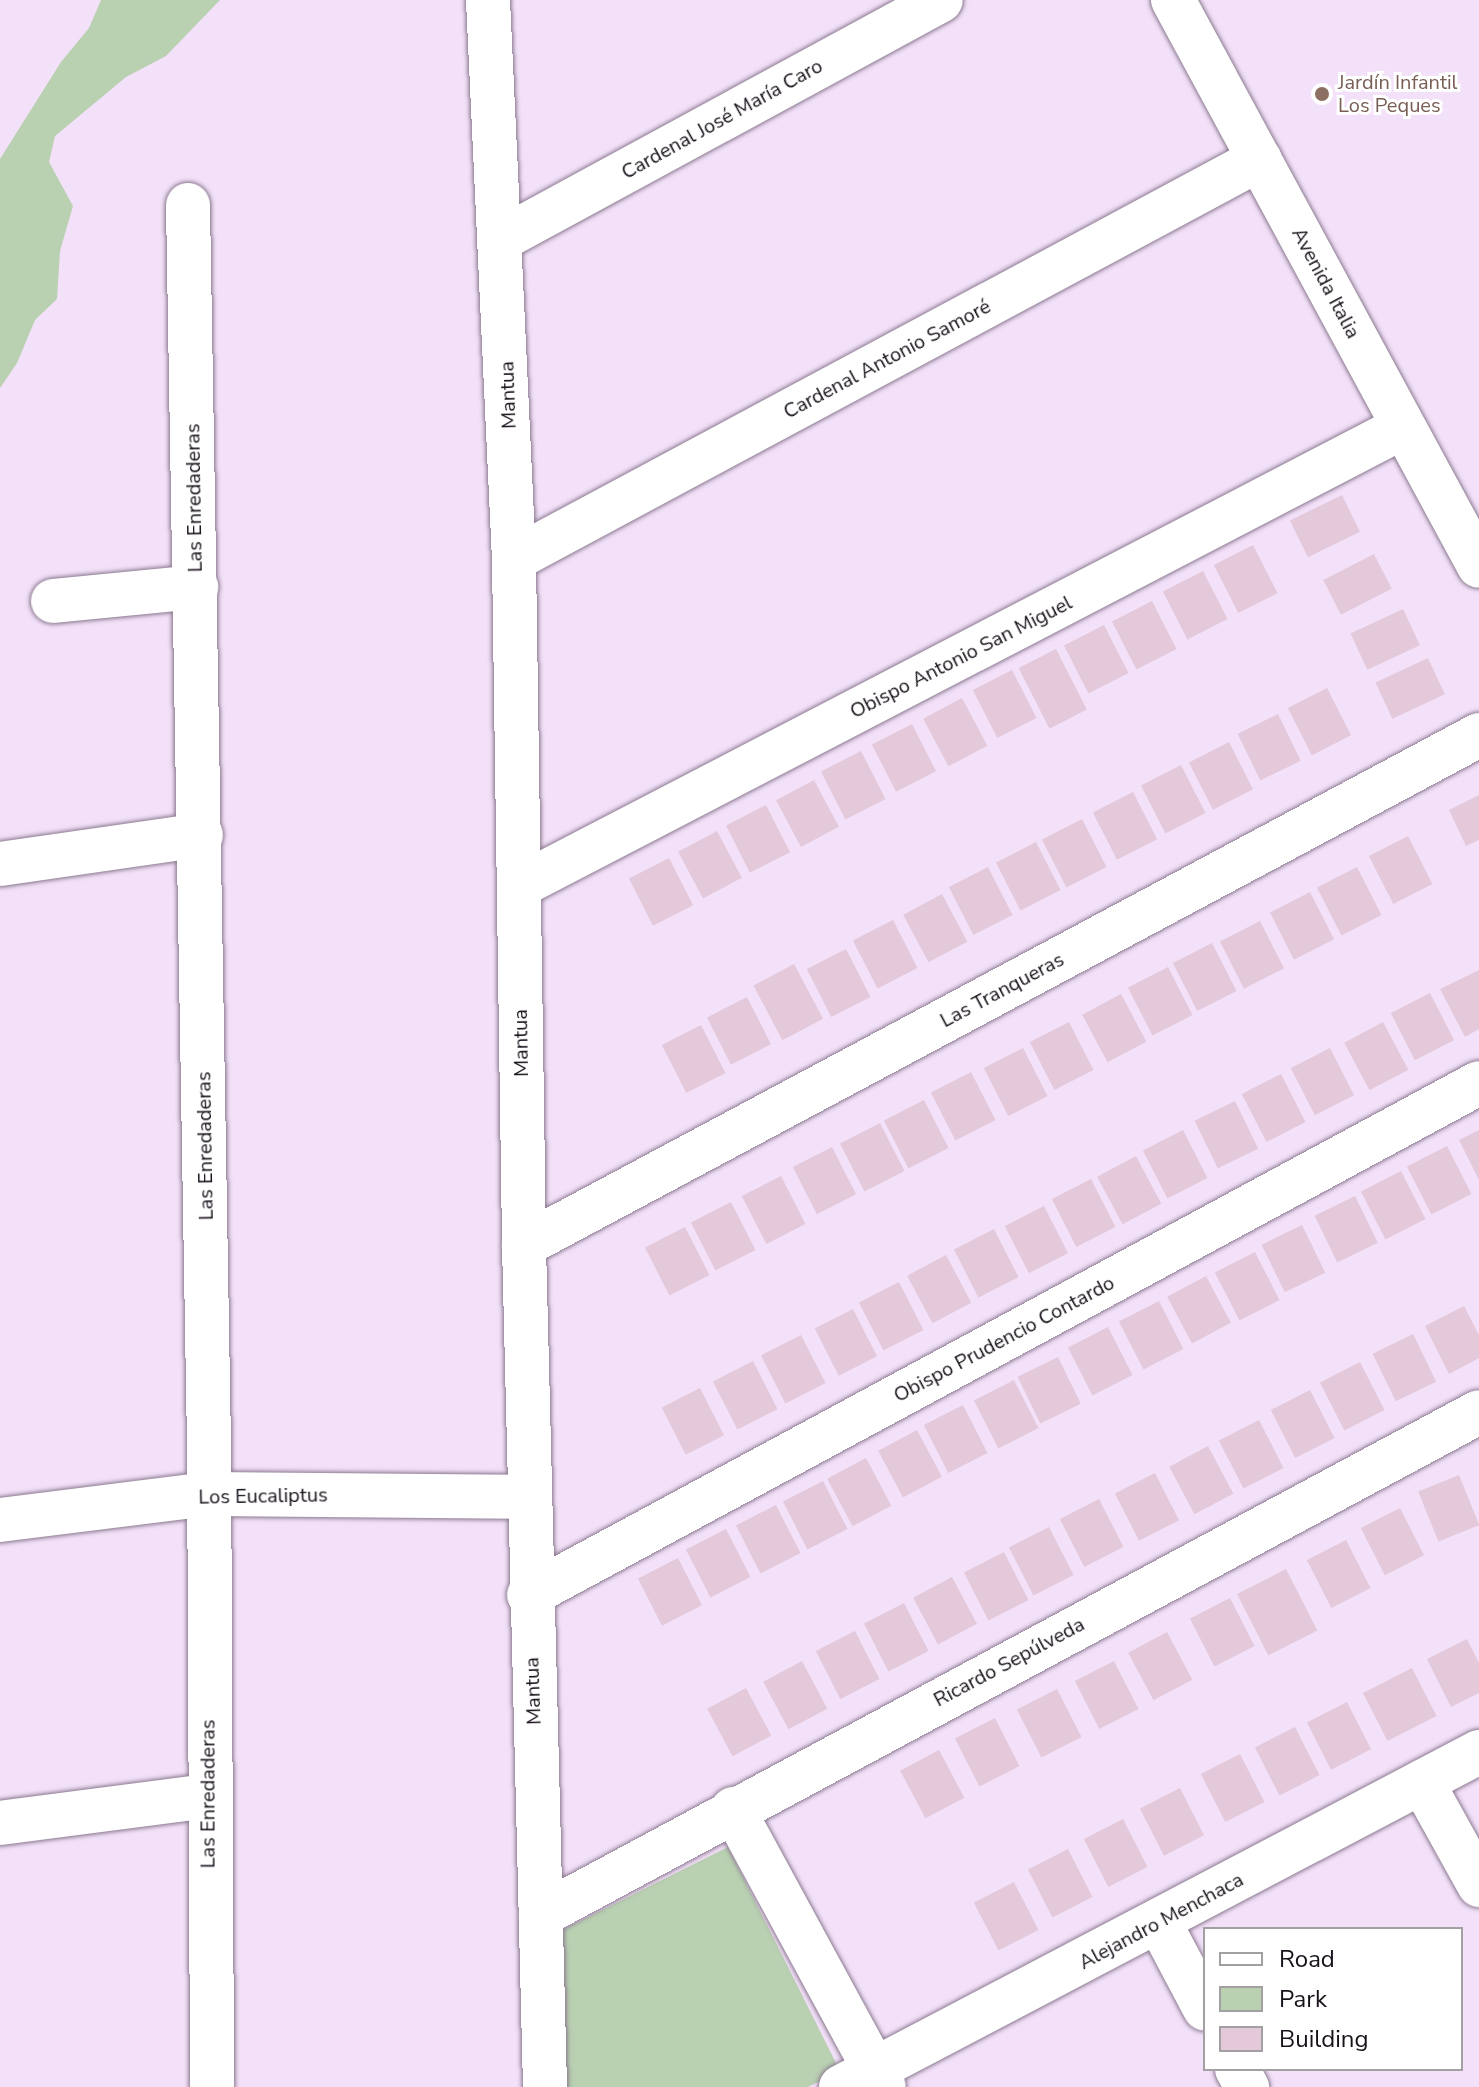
<!DOCTYPE html>
<html>
<head>
<meta charset="utf-8">
<style>
	body { margin:0 }
	#map { position:relative; width:1479px; height:2087px; overflow:hidden; background:#f3e1f9; font-family:"Nunito Sans",sans-serif }
	div>[style] { position:absolute }
	.green>* { inset:0; background:#b9d0b1 }
	.building>* { inset:0; background:#e4c9db; transform-origin:0 0 }
	.roads { filter:drop-shadow(0 0 2px #8b7a90) drop-shadow(0 0 2px #8b7a90) }
	.minor>* { height:44px; margin:-22px; padding:0 22px; transform-origin:22px; border-radius:22px; background:#fff }
	.tertiary>* { height:44px; margin:-22px; padding:0 22px; transform-origin:22px; border-radius:22px; background:#fff }
	.dots>* { width:22px; height:22px; translate:-50% -50%; box-sizing:border-box; border:4px solid #fff; border-radius:50% }
	span { translate:-50% -50%; white-space:nowrap; text-align:center; line-height:1.15; -webkit-text-stroke:6px #fff; paint-order:stroke }
	.education-label { font-size:20px; color:#785e54 }
	.left { translate:0 -50%; text-align:left }
	.street-label { font-size:20px; color:#19121b }
	.legend { position:absolute; left:1203px; top:1927px; width:260px; height:144px; box-sizing:border-box; background:#fff; border:2px solid #a3a0a4; margin:0; padding:10px 14px; list-style:none; font-size:24px; color:#19121b }
	.legend li { display:flex; align-items:center; gap:16px; height:40px }
	.legend b { width:40px; border:2px solid #a3a0a4 }
</style>
</head>
<body>
<div id="map">
	<div class="green">
		<i style="clip-path:polygon(101px 0,220px 0,166px 56px,126px 77px,55px 136px,49px 162px,73px 206px,60px 251px,57px 299px,35px 320px,17px 363px,0 388px,0 159px,61px 62px,89px 28px)"></i>
		<i style="clip-path:polygon(728px 1847px,840px 2071px,808px 2087px,563px 2087px,558px 1932px)"></i>
	</div>
	<div class="building">
		<i style="left:1342px;top:495px;width:41px;height:58px;rotate:64deg"></i>
		<i style="left:1253px;top:545px;width:54px;height:44px;rotate:63deg"></i>
		<i style="left:1374px;top:554px;width:39px;height:57px;rotate:63deg"></i>
		<i style="left:1203px;top:571px;width:54px;height:45px;rotate:63deg"></i>
		<i style="left:1152px;top:601px;width:54px;height:45px;rotate:63deg"></i>
		<i style="left:1403px;top:609px;width:40px;height:58px;rotate:65deg"></i>
		<i style="left:1104px;top:625px;width:54px;height:45px;rotate:63deg"></i>
		<i style="left:1056px;top:649px;width:68px;height:42px;rotate:63deg"></i>
		<i style="left:1428px;top:658px;width:40px;height:58px;rotate:65deg"></i>
		<i style="left:1012px;top:670px;width:54px;height:44px;rotate:63deg"></i>
		<i style="left:1327px;top:688px;width:53px;height:44px;rotate:63deg"></i>
		<i style="left:962px;top:698px;width:54px;height:44px;rotate:62deg"></i>
		<i style="left:1278px;top:714px;width:52px;height:45px;rotate:64deg"></i>
		<i style="left:912px;top:724px;width:53px;height:45px;rotate:63deg"></i>
		<i style="left:1229px;top:742px;width:53px;height:45px;rotate:63deg"></i>
		<i style="left:861px;top:751px;width:54px;height:45px;rotate:63deg"></i>
		<i style="left:1181px;top:765px;width:54px;height:45px;rotate:63deg"></i>
		<i style="left:814px;top:780px;width:53px;height:43px;rotate:62deg"></i>
		<i style="left:1133px;top:792px;width:53px;height:45px;rotate:63deg"></i>
		<i style="clip-path:polygon(1479px 795px,1479px 840px,1466px 846px,1449px 810px)"></i>
		<i style="left:766px;top:805px;width:53px;height:45px;rotate:63deg"></i>
		<i style="left:1082px;top:819px;width:54px;height:45px;rotate:63deg"></i>
		<i style="left:717px;top:831px;width:53px;height:44px;rotate:62deg"></i>
		<i style="left:1408px;top:836px;width:54px;height:44px;rotate:63deg"></i>
		<i style="left:1036px;top:842px;width:54px;height:45px;rotate:63deg"></i>
		<i style="left:669px;top:858px;width:53px;height:45px;rotate:63deg"></i>
		<i style="left:988px;top:867px;width:54px;height:44px;rotate:63deg"></i>
		<i style="left:1357px;top:867px;width:54px;height:45px;rotate:63deg"></i>
		<i style="left:1310px;top:892px;width:53px;height:45px;rotate:63deg"></i>
		<i style="left:942px;top:894px;width:54px;height:44px;rotate:62deg"></i>
		<i style="left:893px;top:920px;width:54px;height:45px;rotate:63deg"></i>
		<i style="left:1260px;top:921px;width:53px;height:45px;rotate:63deg"></i>
		<i style="left:1212px;top:943px;width:54px;height:44px;rotate:63deg"></i>
		<i style="left:846px;top:949px;width:54px;height:44px;rotate:63deg"></i>
		<i style="left:794px;top:964px;width:62px;height:46px;rotate:62deg"></i>
		<i style="left:1168px;top:967px;width:54px;height:45px;rotate:63deg"></i>
		<i style="clip-path:polygon(1479px 970px,1479px 1029px,1465px 1037px,1440px 989px)"></i>
		<i style="left:1430px;top:993px;width:53px;height:44px;rotate:63deg"></i>
		<i style="left:1121px;top:994px;width:54px;height:44px;rotate:62deg"></i>
		<i style="left:747px;top:997px;width:53px;height:45px;rotate:63deg"></i>
		<i style="left:1069px;top:1022px;width:54px;height:44px;rotate:63deg"></i>
		<i style="left:1383px;top:1022px;width:54px;height:44px;rotate:62deg"></i>
		<i style="left:701px;top:1025px;width:54px;height:44px;rotate:63deg"></i>
		<i style="left:1023px;top:1048px;width:54px;height:44px;rotate:63deg"></i>
		<i style="left:1330px;top:1048px;width:53px;height:44px;rotate:63deg"></i>
		<i style="left:971px;top:1072px;width:54px;height:45px;rotate:63deg"></i>
		<i style="left:1281px;top:1074px;width:54px;height:44px;rotate:63deg"></i>
		<i style="left:924px;top:1100px;width:54px;height:45px;rotate:63deg"></i>
		<i style="left:1235px;top:1101px;width:53px;height:45px;rotate:64deg"></i>
		<i style="left:880px;top:1123px;width:54px;height:45px;rotate:63deg"></i>
		<i style="left:1183px;top:1130px;width:54px;height:45px;rotate:63deg"></i>
		<i style="clip-path:polygon(1479px 1130px,1479px 1180px,1459px 1140px)"></i>
		<i style="left:1447px;top:1146px;width:54px;height:45px;rotate:63deg"></i>
		<i style="left:832px;top:1147px;width:53px;height:44px;rotate:63deg"></i>
		<i style="left:1136px;top:1156px;width:54px;height:44px;rotate:62deg"></i>
		<i style="left:1401px;top:1171px;width:54px;height:45px;rotate:63deg"></i>
		<i style="left:781px;top:1176px;width:54px;height:44px;rotate:63deg"></i>
		<i style="left:1091px;top:1179px;width:54px;height:44px;rotate:63deg"></i>
		<i style="left:1355px;top:1196px;width:52px;height:45px;rotate:64deg"></i>
		<i style="left:731px;top:1202px;width:54px;height:45px;rotate:63deg"></i>
		<i style="left:1044px;top:1206px;width:53px;height:44px;rotate:63deg"></i>
		<i style="left:1302px;top:1225px;width:53px;height:45px;rotate:64deg"></i>
		<i style="left:685px;top:1227px;width:54px;height:45px;rotate:63deg"></i>
		<i style="left:994px;top:1229px;width:54px;height:45px;rotate:63deg"></i>
		<i style="left:1255px;top:1252px;width:54px;height:45px;rotate:63deg"></i>
		<i style="left:946px;top:1255px;width:54px;height:44px;rotate:62deg"></i>
		<i style="left:1206px;top:1276px;width:53px;height:44px;rotate:62deg"></i>
		<i style="left:899px;top:1282px;width:54px;height:45px;rotate:63deg"></i>
		<i style="left:1159px;top:1301px;width:54px;height:45px;rotate:63deg"></i>
		<i style="clip-path:polygon(1464px 1306px,1479px 1335px,1479px 1358px,1449px 1374px,1425px 1326px)"></i>
		<i style="left:853px;top:1309px;width:53px;height:43px;rotate:63deg"></i>
		<i style="left:1108px;top:1327px;width:54px;height:45px;rotate:63deg"></i>
		<i style="left:1413px;top:1334px;width:53px;height:45px;rotate:64deg"></i>
		<i style="left:801px;top:1335px;width:54px;height:45px;rotate:63deg"></i>
		<i style="left:1058px;top:1357px;width:52px;height:45px;rotate:64deg"></i>
		<i style="left:753px;top:1361px;width:54px;height:45px;rotate:63deg"></i>
		<i style="left:1360px;top:1362px;width:54px;height:45px;rotate:63deg"></i>
		<i style="left:1014px;top:1380px;width:54px;height:45px;rotate:63deg"></i>
		<i style="left:700px;top:1388px;width:53px;height:43px;rotate:63deg"></i>
		<i style="left:1310px;top:1390px;width:54px;height:44px;rotate:63deg"></i>
		<i style="left:963px;top:1405px;width:54px;height:44px;rotate:63deg"></i>
		<i style="left:1259px;top:1420px;width:54px;height:45px;rotate:63deg"></i>
		<i style="left:917px;top:1430px;width:53px;height:44px;rotate:62deg"></i>
		<i style="left:1208px;top:1446px;width:54px;height:44px;rotate:62deg"></i>
		<i style="left:866px;top:1458px;width:54px;height:44px;rotate:62deg"></i>
		<i style="left:1155px;top:1473px;width:53px;height:45px;rotate:63deg"></i>
		<i style="left:1459px;top:1475px;width:54px;height:44px;rotate:68deg"></i>
		<i style="left:823px;top:1481px;width:54px;height:45px;rotate:63deg"></i>
		<i style="left:1099px;top:1499px;width:54px;height:44px;rotate:63deg"></i>
		<i style="left:776px;top:1505px;width:54px;height:45px;rotate:63deg"></i>
		<i style="left:1400px;top:1508px;width:53px;height:44px;rotate:63deg"></i>
		<i style="left:1049px;top:1527px;width:54px;height:45px;rotate:63deg"></i>
		<i style="left:726px;top:1529px;width:54px;height:45px;rotate:63deg"></i>
		<i style="left:1346px;top:1540px;width:54px;height:44px;rotate:63deg"></i>
		<i style="left:1004px;top:1552px;width:54px;height:45px;rotate:63deg"></i>
		<i style="left:678px;top:1558px;width:53px;height:45px;rotate:63deg"></i>
		<i style="left:1286px;top:1569px;width:69px;height:55px;rotate:63deg"></i>
		<i style="left:952px;top:1577px;width:53px;height:44px;rotate:62deg"></i>
		<i style="left:1230px;top:1598px;width:54px;height:45px;rotate:63deg"></i>
		<i style="left:904px;top:1603px;width:54px;height:45px;rotate:63deg"></i>
		<i style="left:855px;top:1631px;width:54px;height:44px;rotate:63deg"></i>
		<i style="left:1167px;top:1632px;width:54px;height:44px;rotate:62deg"></i>
		<i style="clip-path:polygon(1467px 1639px,1479px 1663px,1479px 1693px,1451px 1707px,1427px 1659px)"></i>
		<i style="left:802px;top:1661px;width:54px;height:44px;rotate:62deg"></i>
		<i style="left:1114px;top:1661px;width:54px;height:44px;rotate:63deg"></i>
		<i style="left:1412px;top:1668px;width:54px;height:55px;rotate:63deg"></i>
		<i style="left:746px;top:1688px;width:54px;height:44px;rotate:62deg"></i>
		<i style="left:1057px;top:1689px;width:54px;height:45px;rotate:63deg"></i>
		<i style="left:1347px;top:1702px;width:53px;height:45px;rotate:63deg"></i>
		<i style="left:995px;top:1718px;width:54px;height:45px;rotate:63deg"></i>
		<i style="left:1295px;top:1727px;width:54px;height:45px;rotate:63deg"></i>
		<i style="left:939px;top:1750px;width:54px;height:44px;rotate:62deg"></i>
		<i style="left:1240px;top:1754px;width:54px;height:44px;rotate:63deg"></i>
		<i style="left:1180px;top:1788px;width:53px;height:45px;rotate:63deg"></i>
		<i style="left:1123px;top:1819px;width:54px;height:44px;rotate:63deg"></i>
		<i style="left:1068px;top:1849px;width:54px;height:45px;rotate:63deg"></i>
		<i style="left:1014px;top:1882px;width:54px;height:45px;rotate:63deg"></i>
	</div>
	<div class="roads">
		<div class="minor">
			<i style="left:488px;top:0;width:560px;rotate:87.34deg"></i>
			<i style="left:514px;top:559px;width:686px;rotate:89.16deg"></i>
			<i style="left:188px;top:205px;width:1236px;rotate:89.03deg"></i>
			<i style="left:209px;top:1441px;width:646px;rotate:89.73deg"></i>
			<i style="left:503px;top:238px;width:498px;rotate:-28.5deg"></i>
			<i style="left:514px;top:559px;width:846px;rotate:-28.2deg"></i>
			<i style="left:53px;top:601px;width:144px;rotate:-5.6deg"></i>
			<i style="left:0;top:864px;width:203px;rotate:-8.2deg"></i>
			<i style="left:519px;top:886px;width:996px;rotate:-27.44deg"></i>
			<i style="left:0;top:1520px;width:211px;rotate:-7.1deg"></i>
			<i style="left:209px;top:1494px;width:318px;rotate:0.5deg"></i>
			<i style="left:529px;top:1595px;width:1079px;rotate:-28.32deg"></i>
			<i style="left:1422px;top:1782px;width:118px;rotate:61deg"></i>
			<i style="left:733px;top:1809px;width:316px;rotate:61.5deg"></i>
			<i style="left:0;top:1823px;width:210px;rotate:-7.4deg"></i>
			<i style="left:541px;top:1915px;width:1064px;rotate:-28.2deg"></i>
			<i style="left:1159px;top:1922px;width:98px;rotate:62.1deg"></i>
			<i style="left:1237px;top:2069px;width:21px;rotate:61deg"></i>
			<i style="left:841px;top:2087px;width:721px;rotate:-27.7deg"></i>
		</div>
		<div class="tertiary">
			<i style="left:1173px;top:0;width:643px;rotate:61.6deg"></i>
			<i style="left:545px;top:2087px;width:842px;rotate:-91.43deg"></i>
			<i style="left:524px;top:1245px;width:1083px;rotate:-28.1deg"></i>
		</div>
	</div>
	<div class="dots">
		<i style="left:1322px;top:94px;background:#8d6e63"></i>
	</div>
	<div class="education-label">
		<span class="left" style="left:1338px;top:94px">Jardín Infantil<br>Los Peques</span>
	</div>
	<div class="street-label">
		<span style="left:722px;top:119px;rotate:-29deg">Cardenal José María Caro</span>
		<span style="left:1326px;top:283px;rotate:62deg">Avenida Italia</span>
		<span style="left:887px;top:359px;rotate:-28deg">Cardenal Antonio Samoré</span>
		<span style="left:508px;top:395px;rotate:-92deg">Mantua</span>
		<span style="left:194px;top:498px;rotate:-91deg">Las Enredaderas</span>
		<span style="left:961px;top:657px;rotate:-27deg">Obispo Antonio San Miguel</span>
		<span style="left:1002px;top:990px;rotate:-28deg">Las Tranqueras</span>
		<span style="left:521px;top:1043px;rotate:-91deg">Mantua</span>
		<span style="left:205px;top:1146px;rotate:-91deg">Las Enredaderas</span>
		<span style="left:1004px;top:1339px;rotate:-28deg">Obispo Prudencio Contardo</span>
		<span style="left:263px;top:1496px;rotate:-1deg">Los Eucaliptus</span>
		<span style="left:1009px;top:1662px;rotate:-28deg">Ricardo Sepúlveda</span>
		<span style="left:533px;top:1691px;rotate:-92deg">Mantua</span>
		<span style="left:208px;top:1794px;rotate:-90deg">Las Enredaderas</span>
		<span style="left:1161px;top:1921px;rotate:-28deg">Alejandro Menchaca</span>
	</div>
	<ul class="legend">
	<li><b style="height:10px;background:#fff"></b>Road</li>
	<li><b style="height:22px;background:#b9d0b1"></b>Park</li>
	<li><b style="height:22px;background:#e4c9db"></b>Building</li>
	</ul>
</div>
</body>
</html>
